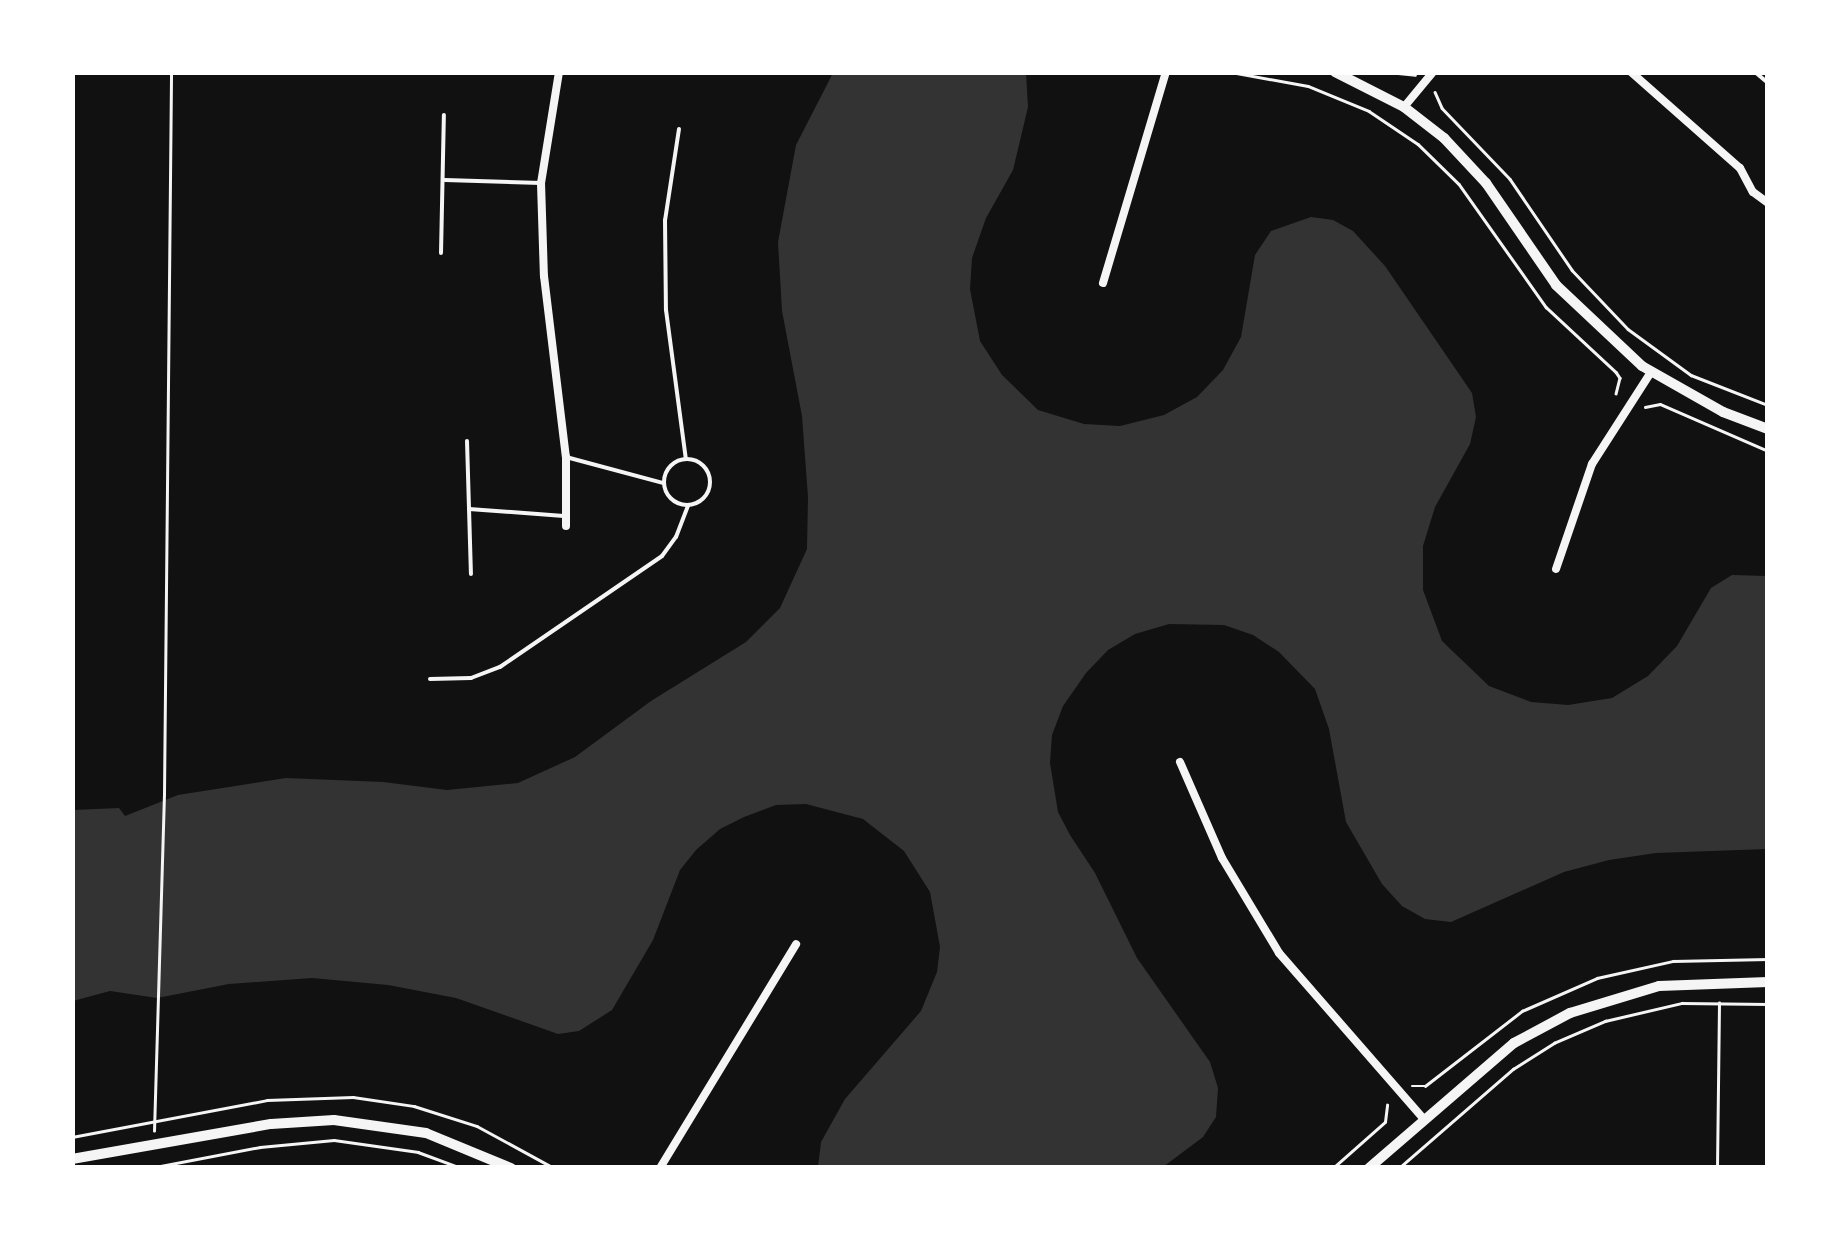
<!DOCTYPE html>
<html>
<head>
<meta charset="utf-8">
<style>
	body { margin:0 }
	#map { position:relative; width:1840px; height:1240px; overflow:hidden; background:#111; font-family:Overpass,sans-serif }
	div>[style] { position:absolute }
	.water>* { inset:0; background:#333 }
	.path>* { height:2.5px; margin:-1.25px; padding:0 1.25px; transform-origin:1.25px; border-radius:1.25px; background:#f5f5f5 }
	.service>* { height:4px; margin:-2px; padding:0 2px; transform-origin:2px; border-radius:2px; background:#f5f5f5 }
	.service>.ring { margin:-2px; padding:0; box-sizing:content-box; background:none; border:4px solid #f5f5f5; border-radius:50% }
	.minor>* { height:8px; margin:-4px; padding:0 4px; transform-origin:4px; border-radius:4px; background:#f5f5f5 }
	.tertiary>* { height:10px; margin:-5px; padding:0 5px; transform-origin:5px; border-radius:5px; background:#f5f5f5 }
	span { translate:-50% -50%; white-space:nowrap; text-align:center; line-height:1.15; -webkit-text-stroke:8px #fff; paint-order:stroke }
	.frame { position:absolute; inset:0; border:75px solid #fff; pointer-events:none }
</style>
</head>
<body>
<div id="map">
	<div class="water">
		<i style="clip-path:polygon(833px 73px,1026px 73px,1028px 107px,1013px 170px,986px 218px,972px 258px,970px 289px,980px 341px,1002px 375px,1038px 410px,1084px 424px,1120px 426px,1164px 415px,1197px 397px,1223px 370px,1241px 337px,1255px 255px,1271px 231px,1311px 217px,1333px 220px,1353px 231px,1385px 266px,1472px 393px,1476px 417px,1470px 444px,1435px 507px,1423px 546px,1423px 590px,1442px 641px,1489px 686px,1531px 702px,1568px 705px,1612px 698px,1648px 676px,1677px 646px,1711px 588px,1732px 575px,1767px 576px,1767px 849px,1656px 853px,1609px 860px,1564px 872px,1451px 922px,1425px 919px,1402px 906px,1382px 884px,1346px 822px,1329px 729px,1315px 689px,1279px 652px,1253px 635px,1224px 625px,1169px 624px,1135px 634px,1108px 650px,1086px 673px,1063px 706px,1052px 735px,1050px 763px,1058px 812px,1070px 835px,1095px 873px,1137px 958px,1210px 1062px,1218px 1088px,1216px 1117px,1203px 1137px,1163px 1167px,818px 1167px,821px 1142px,845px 1099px,921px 1011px,937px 972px,940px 947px,930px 892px,904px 851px,863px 819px,806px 804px,776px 805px,744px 817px,720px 829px,696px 850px,680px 870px,653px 940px,612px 1010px,579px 1031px,558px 1034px,456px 998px,388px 985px,312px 978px,229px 984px,157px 998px,110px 991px,73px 1001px,73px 810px,119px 808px,125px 816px,178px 795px,286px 778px,383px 782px,447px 790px,518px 783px,575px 757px,651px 701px,746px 642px,780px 608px,807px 549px,808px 497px,802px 416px,782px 311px,778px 242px,796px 145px)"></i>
	</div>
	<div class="path">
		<i style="left:1231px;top:72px;width:78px;rotate:10.3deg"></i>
		<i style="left:1308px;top:86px;width:66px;rotate:22.3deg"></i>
		<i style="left:1369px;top:111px;width:59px;rotate:34deg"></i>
		<i style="left:1418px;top:144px;width:57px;rotate:44.3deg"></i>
		<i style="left:1459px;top:184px;width:151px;rotate:54.7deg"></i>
		<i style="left:1546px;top:307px;width:96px;rotate:42.9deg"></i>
		<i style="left:1616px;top:372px;width:7px;rotate:56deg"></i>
		<i style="left:1620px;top:378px;width:16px;rotate:104deg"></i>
		<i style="left:1388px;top:72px;width:27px;rotate:6deg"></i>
		<i style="left:1435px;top:92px;width:17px;rotate:66deg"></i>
		<i style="left:1442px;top:108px;width:98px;rotate:46.2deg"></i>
		<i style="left:1510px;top:179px;width:110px;rotate:55.7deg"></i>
		<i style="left:1572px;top:270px;width:81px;rotate:46.5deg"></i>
		<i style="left:1628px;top:329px;width:78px;rotate:36.1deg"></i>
		<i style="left:1691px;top:375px;width:83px;rotate:21.3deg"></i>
		<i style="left:1645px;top:407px;width:15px;rotate:-11deg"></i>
		<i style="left:1660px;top:404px;width:118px;rotate:23.5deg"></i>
		<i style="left:1412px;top:1086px;width:13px"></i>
		<i style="left:1425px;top:1086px;width:123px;rotate:-37.7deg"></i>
		<i style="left:1522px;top:1011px;width:82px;rotate:-23.7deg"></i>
		<i style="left:1597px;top:978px;width:78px;rotate:-12.6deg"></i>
		<i style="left:1673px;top:961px;width:95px;rotate:-1.2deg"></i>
		<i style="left:154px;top:1131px;width:337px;rotate:-88.3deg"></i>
		<i style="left:164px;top:794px;width:722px;rotate:-89.44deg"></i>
		<i style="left:72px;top:1137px;width:198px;rotate:-10.7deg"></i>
		<i style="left:267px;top:1100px;width:86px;rotate:-2deg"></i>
		<i style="left:353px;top:1097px;width:62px;rotate:8.4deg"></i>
		<i style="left:414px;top:1106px;width:66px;rotate:17.6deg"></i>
		<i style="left:477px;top:1126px;width:88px;rotate:28.6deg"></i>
		<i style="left:150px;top:1168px;width:112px;rotate:-10.8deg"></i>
		<i style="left:260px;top:1147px;width:74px;rotate:-5.4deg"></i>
		<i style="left:334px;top:1140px;width:85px;rotate:8.1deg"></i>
		<i style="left:418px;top:1152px;width:46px;rotate:20.4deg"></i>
		<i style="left:1333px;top:1168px;width:69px;rotate:-41.5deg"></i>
		<i style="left:1385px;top:1122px;width:17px;rotate:-83deg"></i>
		<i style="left:1399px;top:1168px;width:151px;rotate:-41deg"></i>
		<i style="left:1513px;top:1069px;width:49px;rotate:-32.4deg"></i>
		<i style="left:1554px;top:1043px;width:56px;rotate:-23.3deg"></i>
		<i style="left:1605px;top:1021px;width:79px;rotate:-13.2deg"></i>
		<i style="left:1682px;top:1003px;width:86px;rotate:0.7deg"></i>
		<i style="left:1717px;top:1168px;width:165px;rotate:-89.3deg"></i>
	</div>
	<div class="service">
		<i style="left:1755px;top:72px;width:17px;rotate:40deg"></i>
		<i style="left:679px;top:129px;width:92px;rotate:98.7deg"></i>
		<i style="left:665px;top:220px;width:90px;rotate:89.4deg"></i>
		<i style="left:666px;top:310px;width:150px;rotate:82.4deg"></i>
		<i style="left:445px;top:180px;width:96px;rotate:1.8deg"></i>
		<i style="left:441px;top:253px;width:138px;rotate:-88.8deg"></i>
		<i style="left:467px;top:441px;width:133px;rotate:88.3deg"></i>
		<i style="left:566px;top:457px;width:100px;rotate:15deg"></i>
		<i class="ring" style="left:664px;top:459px;width:42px;height:42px"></i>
		<i style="left:469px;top:509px;width:95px;rotate:4.2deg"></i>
		<i style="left:430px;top:679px;width:41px;rotate:-1.4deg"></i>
		<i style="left:471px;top:678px;width:31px;rotate:-21deg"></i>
		<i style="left:500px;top:667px;width:196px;rotate:-34.4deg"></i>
		<i style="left:662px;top:556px;width:24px;rotate:-54deg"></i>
		<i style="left:676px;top:537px;width:34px;rotate:-69deg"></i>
	</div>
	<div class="minor">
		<i style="left:559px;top:72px;width:112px;rotate:99.2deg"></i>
		<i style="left:541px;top:183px;width:93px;rotate:88.2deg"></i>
		<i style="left:544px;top:276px;width:182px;rotate:83.1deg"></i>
		<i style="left:566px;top:457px;width:69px;rotate:90deg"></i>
		<i style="left:1631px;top:72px;width:145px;rotate:41.4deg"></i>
		<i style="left:1740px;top:168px;width:27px;rotate:62deg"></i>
		<i style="left:1753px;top:192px;width:19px;rotate:36deg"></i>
		<i style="left:1404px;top:107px;width:45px;rotate:-50.4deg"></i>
		<i style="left:1103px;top:283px;width:220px;rotate:-73.4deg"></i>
		<i style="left:1556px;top:569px;width:111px;rotate:-71.1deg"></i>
		<i style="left:1592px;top:464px;width:109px;rotate:-57.3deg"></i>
		<i style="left:1180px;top:762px;width:105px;rotate:66.4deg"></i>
		<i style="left:1222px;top:858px;width:111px;rotate:59deg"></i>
		<i style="left:1279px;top:953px;width:220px;rotate:48.9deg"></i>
		<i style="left:660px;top:1168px;width:262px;rotate:-58.7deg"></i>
	</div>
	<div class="tertiary">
		<i style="left:1335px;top:72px;width:77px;rotate:26.9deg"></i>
		<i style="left:1404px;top:107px;width:51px;rotate:37.8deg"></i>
		<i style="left:1444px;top:138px;width:62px;rotate:47deg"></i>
		<i style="left:1486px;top:183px;width:124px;rotate:55.5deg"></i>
		<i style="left:1556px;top:285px;width:118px;rotate:43.3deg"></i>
		<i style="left:1642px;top:366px;width:93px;rotate:29.6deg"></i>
		<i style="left:1723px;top:412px;width:48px;rotate:20.7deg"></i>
		<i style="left:72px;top:1159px;width:202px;rotate:-10deg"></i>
		<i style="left:271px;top:1124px;width:63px;rotate:-3.6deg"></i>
		<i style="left:334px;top:1120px;width:93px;rotate:8deg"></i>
		<i style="left:426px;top:1133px;width:92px;rotate:22.4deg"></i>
		<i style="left:1369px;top:1168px;width:191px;rotate:-40.8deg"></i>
		<i style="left:1514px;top:1043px;width:64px;rotate:-28.2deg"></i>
		<i style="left:1570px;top:1013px;width:93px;rotate:-16.9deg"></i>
		<i style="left:1659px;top:986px;width:109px;rotate:-2.1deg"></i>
	</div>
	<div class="frame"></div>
</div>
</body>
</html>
